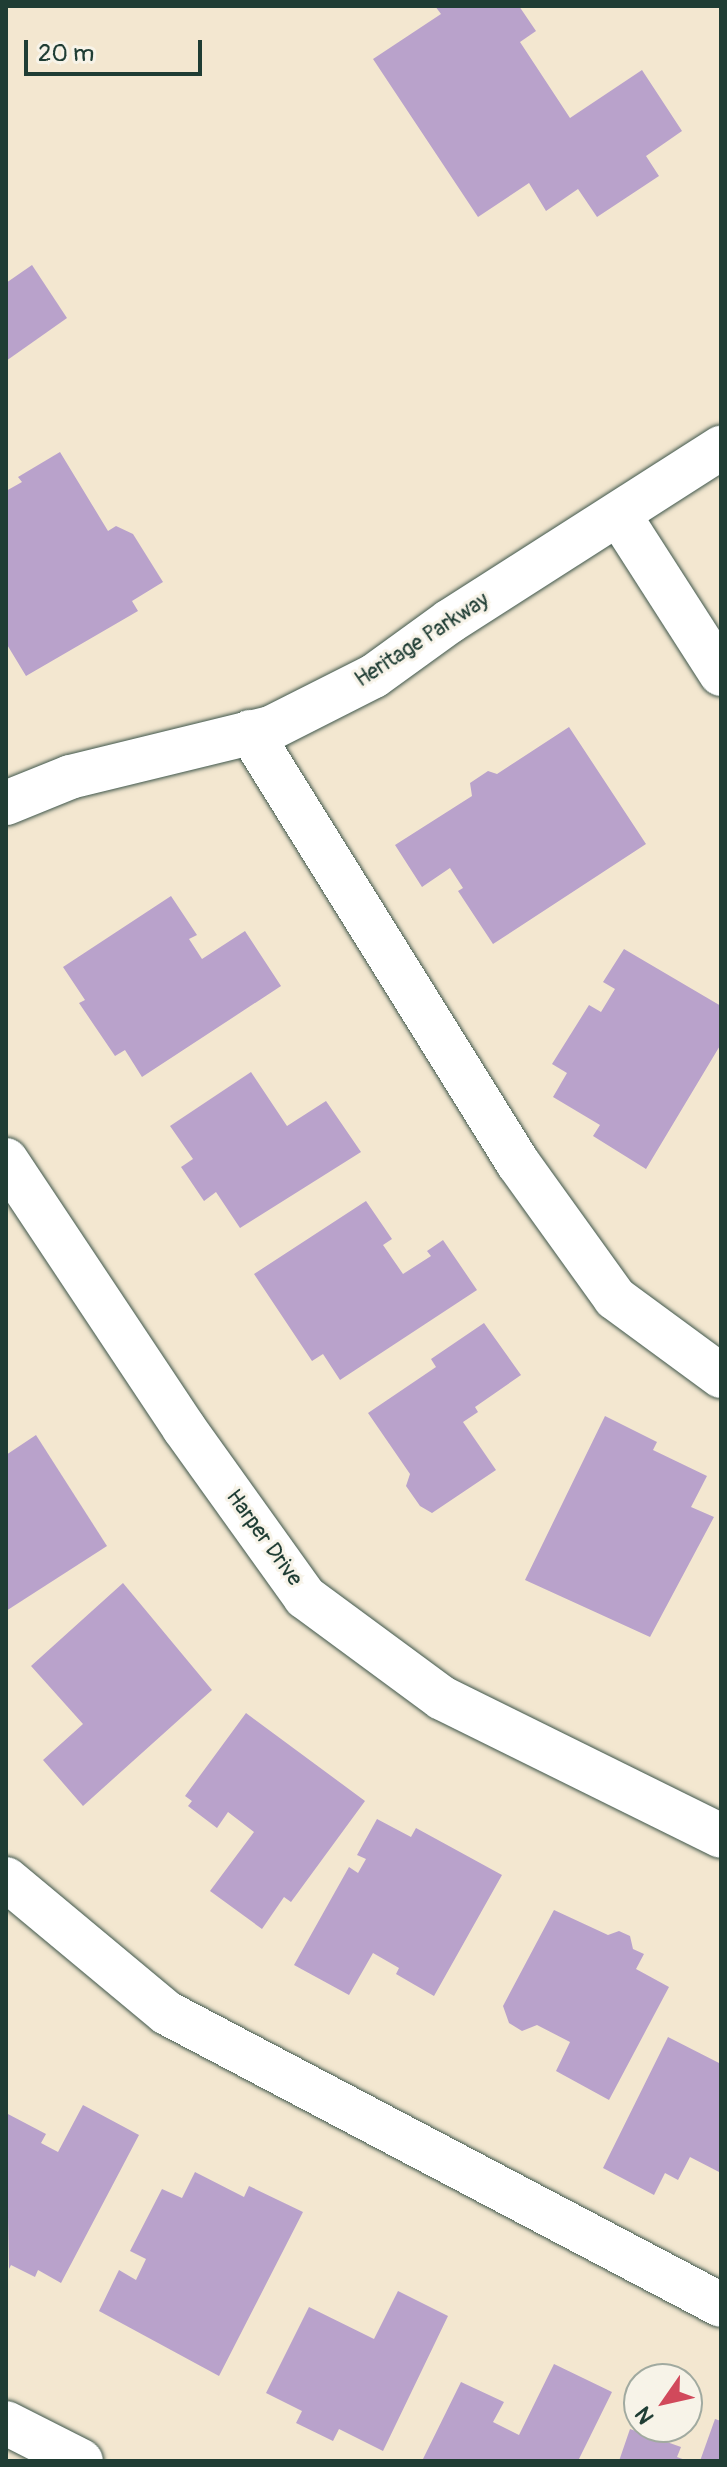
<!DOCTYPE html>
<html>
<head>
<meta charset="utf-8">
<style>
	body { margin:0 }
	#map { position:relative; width:727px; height:2467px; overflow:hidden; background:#f3e7d0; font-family:Pangolin,sans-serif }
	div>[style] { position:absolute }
	.building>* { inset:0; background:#b9a2cb }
	.roads { filter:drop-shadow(0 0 2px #3f564b) drop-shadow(0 0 2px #3f564b) }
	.minor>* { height:44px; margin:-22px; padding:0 22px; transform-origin:22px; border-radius:22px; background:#fff }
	span { translate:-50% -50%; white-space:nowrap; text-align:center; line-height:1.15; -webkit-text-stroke:6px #f7f3e8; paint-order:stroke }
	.street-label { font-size:22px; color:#1f3d34 }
	.frame { position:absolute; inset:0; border:8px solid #1f3d34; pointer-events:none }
	.north { position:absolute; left:623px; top:2363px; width:80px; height:80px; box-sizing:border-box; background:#f7f3e8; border:2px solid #a1aaa0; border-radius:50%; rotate:236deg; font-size:22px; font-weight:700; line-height:32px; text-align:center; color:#1f3d34 }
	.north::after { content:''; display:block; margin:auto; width:28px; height:36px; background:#d1495b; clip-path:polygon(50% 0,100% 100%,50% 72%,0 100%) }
	.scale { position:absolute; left:24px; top:40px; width:178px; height:36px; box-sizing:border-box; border:4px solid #1f3d34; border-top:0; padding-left:10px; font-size:24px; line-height:28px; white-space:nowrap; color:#1f3d34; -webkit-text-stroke:6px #f7f3e8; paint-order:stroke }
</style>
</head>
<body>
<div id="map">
	<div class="building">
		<i style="clip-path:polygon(435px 6px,519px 6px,536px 31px,520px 42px,570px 118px,642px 70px,682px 131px,646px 156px,659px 176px,597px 217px,578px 189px,546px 211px,529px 183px,478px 217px,373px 59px,441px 14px)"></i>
		<i style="clip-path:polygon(32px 265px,67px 318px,6px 361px,6px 283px)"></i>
		<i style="clip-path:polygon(60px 452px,108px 531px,116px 526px,133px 534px,163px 582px,132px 601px,138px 611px,26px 676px,6px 643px,6px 491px,22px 482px,18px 477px)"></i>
		<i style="clip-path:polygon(569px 727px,646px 844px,493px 944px,458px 891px,463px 888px,450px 868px,422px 887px,395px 845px,472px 796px,470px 783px,488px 771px,497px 774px)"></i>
		<i style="clip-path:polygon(171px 896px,197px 935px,189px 939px,202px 959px,245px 931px,281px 986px,142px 1077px,125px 1050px,115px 1056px,79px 1003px,85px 1000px,63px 967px)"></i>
		<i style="clip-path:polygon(624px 949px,721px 1006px,721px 1044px,646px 1169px,593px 1136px,600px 1125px,553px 1097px,567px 1073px,552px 1064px,589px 1005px,601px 1012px,615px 989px,603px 982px)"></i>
		<i style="clip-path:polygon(251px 1072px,287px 1126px,326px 1101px,361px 1152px,240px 1228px,216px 1192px,204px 1201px,181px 1167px,193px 1159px,170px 1126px)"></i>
		<i style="clip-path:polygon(366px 1201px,392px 1239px,383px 1245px,403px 1274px,431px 1256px,427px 1251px,443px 1240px,477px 1290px,340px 1380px,323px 1354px,312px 1361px,254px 1274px)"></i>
		<i style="clip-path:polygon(484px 1323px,521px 1375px,475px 1407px,478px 1412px,463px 1422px,496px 1470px,432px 1513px,420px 1506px,406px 1486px,410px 1474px,368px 1413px,436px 1367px,431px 1359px)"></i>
		<i style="clip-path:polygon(605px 1416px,657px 1442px,653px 1450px,707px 1476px,691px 1507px,714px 1517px,650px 1637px,525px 1580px)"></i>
		<i style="clip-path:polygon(36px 1435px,107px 1546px,6px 1611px,6px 1455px)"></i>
		<i style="clip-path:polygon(123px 1583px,212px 1690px,83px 1806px,43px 1760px,83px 1724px,31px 1666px)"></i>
		<i style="clip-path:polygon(246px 1713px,365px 1801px,291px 1902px,284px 1897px,262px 1929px,210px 1891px,254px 1832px,228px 1812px,217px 1828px,188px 1806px,192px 1801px,185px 1796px)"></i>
		<i style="clip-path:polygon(377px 1819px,411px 1837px,416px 1828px,502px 1875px,434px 1996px,396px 1974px,399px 1968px,373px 1953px,349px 1995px,294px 1965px,349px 1867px,358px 1873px,366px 1859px,357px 1855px)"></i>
		<i style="clip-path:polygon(554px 1910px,608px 1935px,619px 1931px,630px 1936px,633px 1949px,644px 1954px,636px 1969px,669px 1987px,609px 2100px,556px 2071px,570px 2042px,537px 2025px,522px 2031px,509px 2023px,503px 2006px)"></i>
		<i style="clip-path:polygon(668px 2037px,721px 2064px,721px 2173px,690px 2157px,678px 2180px,665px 2173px,654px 2195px,603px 2168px)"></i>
		<i style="clip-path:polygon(83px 2105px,139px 2135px,61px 2283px,38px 2270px,35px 2277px,11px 2265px,9px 2269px,6px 2113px,46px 2134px,41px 2143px,58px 2152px)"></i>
		<i style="clip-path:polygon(195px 2172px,244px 2197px,249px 2186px,303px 2212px,219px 2376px,99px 2311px,119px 2270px,136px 2280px,146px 2259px,130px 2251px,162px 2189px,182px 2198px)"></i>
		<i style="clip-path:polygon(398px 2291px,448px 2316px,383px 2451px,339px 2429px,333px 2441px,296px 2423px,302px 2411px,266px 2393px,309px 2307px,374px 2339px)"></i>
		<i style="clip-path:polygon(554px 2364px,612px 2392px,578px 2461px,422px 2461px,461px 2382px,504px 2402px,493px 2422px,519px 2435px)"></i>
		<i style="clip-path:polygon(715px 2419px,721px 2421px,721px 2461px,700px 2461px)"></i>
		<i style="clip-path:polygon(630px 2429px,681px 2447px,677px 2457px,688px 2461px,619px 2461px)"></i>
	</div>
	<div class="roads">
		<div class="minor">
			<i style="left:619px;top:515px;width:189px;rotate:57.3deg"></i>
			<i style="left:250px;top:732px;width:508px;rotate:58.13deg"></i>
			<i style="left:518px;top:1163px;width:166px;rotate:54.3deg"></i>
			<i style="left:615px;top:1298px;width:132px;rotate:36.3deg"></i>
			<i style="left:6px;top:803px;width:69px;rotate:-22.1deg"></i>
			<i style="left:70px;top:777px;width:207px;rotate:-13.7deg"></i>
			<i style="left:271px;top:728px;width:115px;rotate:-26.8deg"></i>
			<i style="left:374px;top:676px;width:94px;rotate:-35.9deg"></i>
			<i style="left:450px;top:621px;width:322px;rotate:-32.6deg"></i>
			<i style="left:6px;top:1160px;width:322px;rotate:56.4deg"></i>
			<i style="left:184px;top:1428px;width:208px;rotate:54.4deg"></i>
			<i style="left:305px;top:1597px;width:170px;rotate:36.4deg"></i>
			<i style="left:442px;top:1698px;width:311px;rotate:26.3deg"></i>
			<i style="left:6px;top:1879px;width:209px;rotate:39.8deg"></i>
			<i style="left:167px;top:2013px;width:626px;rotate:27.79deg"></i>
			<i style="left:6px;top:2423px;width:84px;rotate:26.9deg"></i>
		</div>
	</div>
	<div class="street-label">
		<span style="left:422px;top:640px;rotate:-33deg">Heritage Parkway</span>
		<span style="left:264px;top:1538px;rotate:54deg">Harper Drive</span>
	</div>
	<div class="frame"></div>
	<div class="north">N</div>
	<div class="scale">20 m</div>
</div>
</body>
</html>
